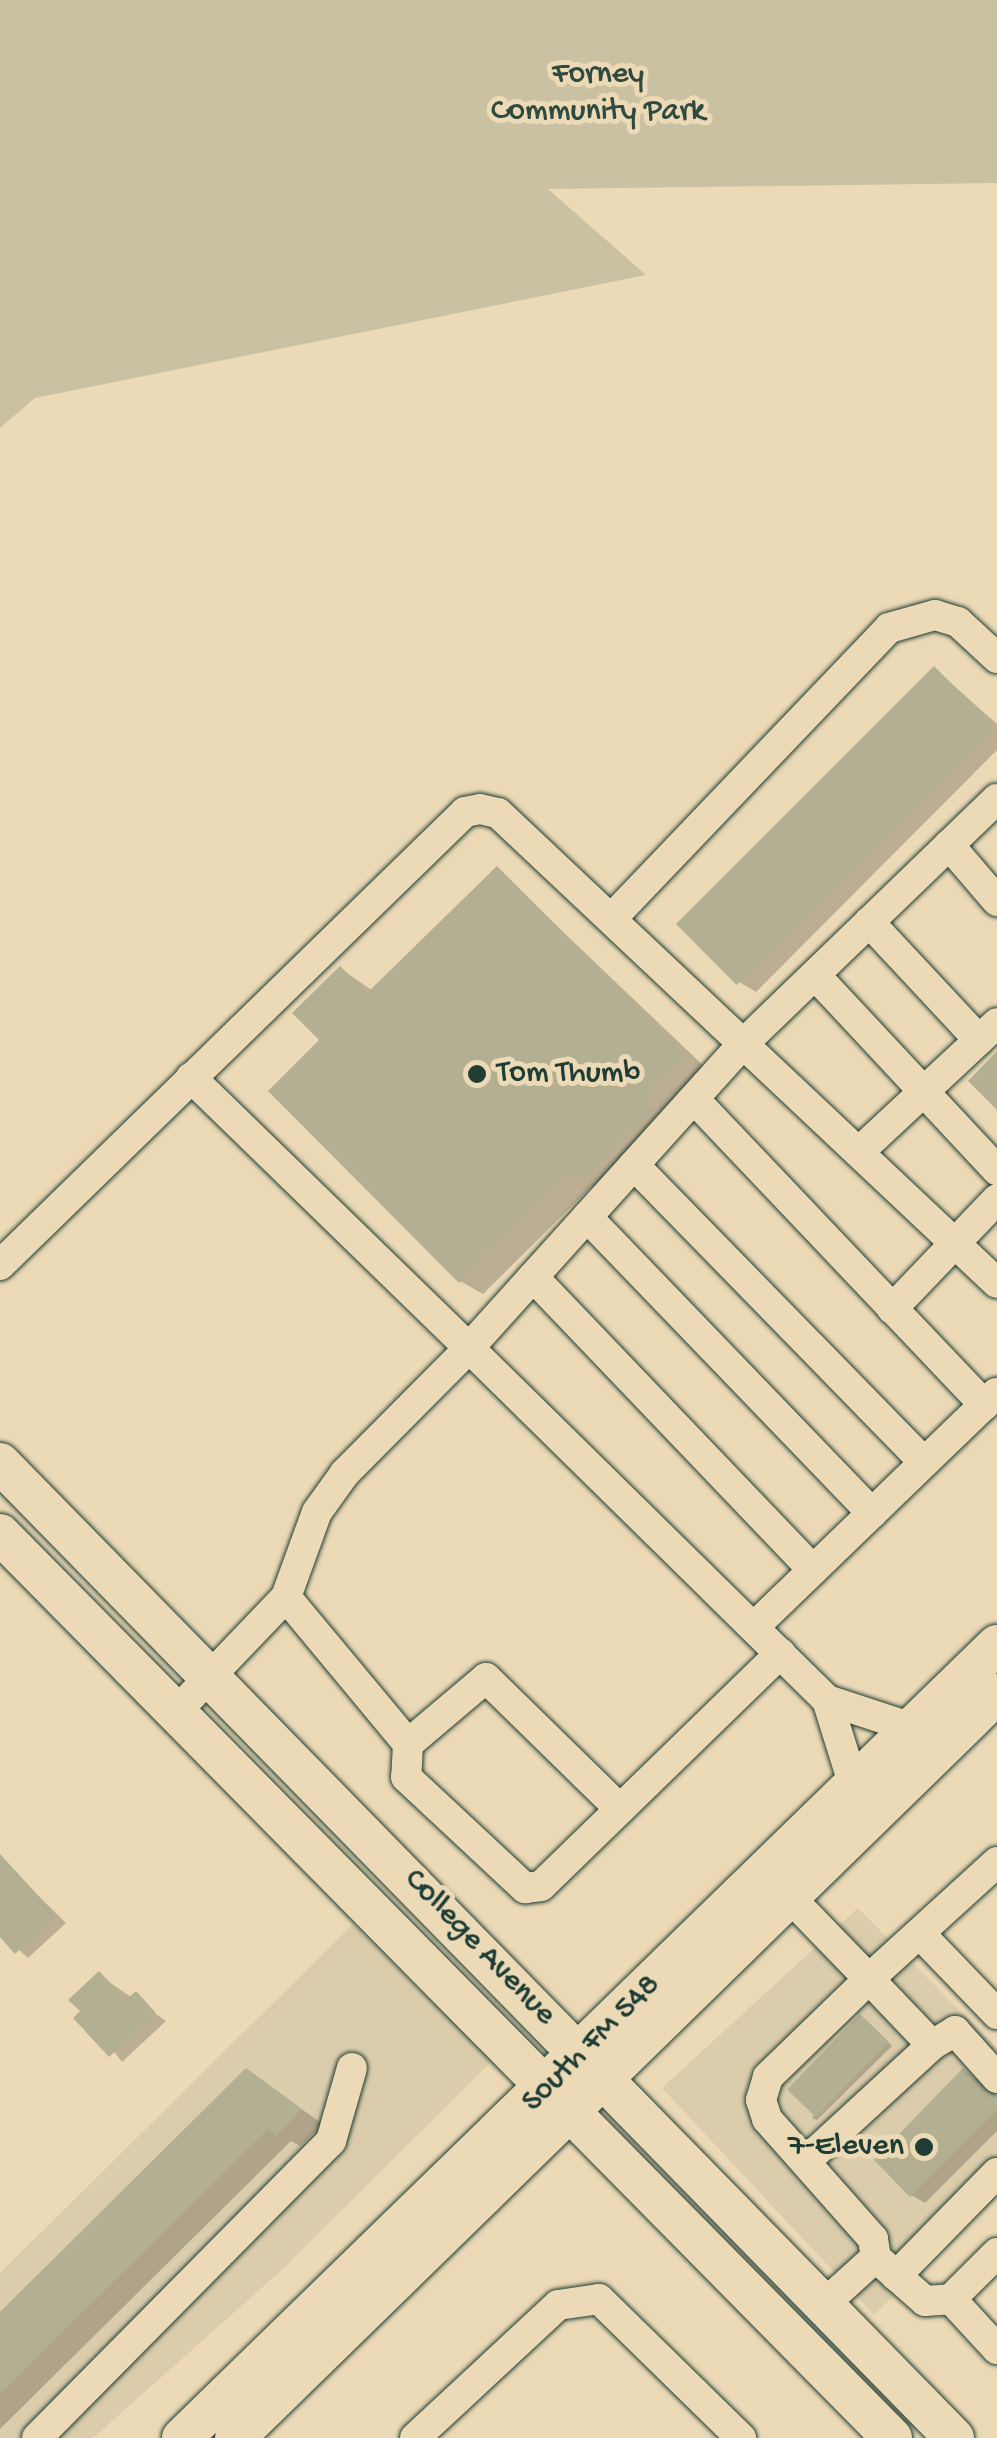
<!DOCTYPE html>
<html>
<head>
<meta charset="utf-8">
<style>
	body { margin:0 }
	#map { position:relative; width:997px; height:2438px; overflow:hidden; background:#ecdab7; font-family:"Gochi Hand",sans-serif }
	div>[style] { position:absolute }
	.built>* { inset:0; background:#dbcdac }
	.green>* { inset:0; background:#cac1a2 }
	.shadow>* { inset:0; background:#0003 }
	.building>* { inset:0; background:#b3af93; transform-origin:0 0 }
	.roads { filter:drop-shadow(0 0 2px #1f3d34) drop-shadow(0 0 2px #1f3d34) }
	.minor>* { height:30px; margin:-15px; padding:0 15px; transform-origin:15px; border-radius:15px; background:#ecdab7 }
	.major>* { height:40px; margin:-20px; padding:0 20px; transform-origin:20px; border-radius:20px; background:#ecdab7 }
	.dots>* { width:28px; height:28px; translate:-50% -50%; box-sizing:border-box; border:5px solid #ecdab7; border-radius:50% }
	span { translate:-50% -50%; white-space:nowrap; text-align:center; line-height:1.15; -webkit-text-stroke:10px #ecdab7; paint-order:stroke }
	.park-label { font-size:32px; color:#304a3f }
	.poi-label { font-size:32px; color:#1f3d34 }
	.left { translate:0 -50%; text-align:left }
	.right { translate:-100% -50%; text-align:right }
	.street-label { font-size:32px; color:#1f3d34 }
</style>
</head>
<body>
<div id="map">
	<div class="built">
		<i style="clip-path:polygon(858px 1908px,997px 2048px,997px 2196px,874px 2315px,662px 2088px)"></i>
		<i style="clip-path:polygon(353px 1924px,492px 2061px,283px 2269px,93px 2438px,0 2438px,0 2273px)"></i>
	</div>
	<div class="green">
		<i style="clip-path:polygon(0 0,997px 0,997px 183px,548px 189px,646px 275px,35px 398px,0 428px)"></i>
	</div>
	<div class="shadow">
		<i style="clip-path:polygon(935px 669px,997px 724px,997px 750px,756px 992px,739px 982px)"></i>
		<i style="clip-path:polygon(497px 869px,708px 1070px,604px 1193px,592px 1186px,483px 1294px,460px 1281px,323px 1041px,341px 969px,373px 991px)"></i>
		<i style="clip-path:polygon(10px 1868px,66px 1923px,28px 1958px,0 1933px,0 1877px)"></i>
		<i style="clip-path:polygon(99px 1975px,166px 2021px,122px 2062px,83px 2011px)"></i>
		<i style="clip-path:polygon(865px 2019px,892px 2046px,817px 2120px,812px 2118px)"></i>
		<i style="clip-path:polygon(247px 2071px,323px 2124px,300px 2146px,291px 2141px,0 2429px,0 2315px)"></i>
		<i style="clip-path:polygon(963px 2071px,997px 2098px,997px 2131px,925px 2203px,911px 2195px)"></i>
	</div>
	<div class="building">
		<i style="left:934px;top:666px;width:86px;height:365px;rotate:45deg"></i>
		<i style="clip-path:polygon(497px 866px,687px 1056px,643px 1099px,654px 1110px,580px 1182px,571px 1172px,459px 1283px,268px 1091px,319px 1040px,292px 1013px,340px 966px,367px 993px)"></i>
		<i style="clip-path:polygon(997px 1051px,997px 1110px,968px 1081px)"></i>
		<i style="clip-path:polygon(0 1854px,57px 1916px,15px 1954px,0 1937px)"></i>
		<i style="clip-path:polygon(99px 1971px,126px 2000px,136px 1991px,156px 2013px,109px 2057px,73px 2018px,80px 2011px,68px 2000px)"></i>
		<i style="left:860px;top:2014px;width:40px;height:105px;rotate:44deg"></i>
		<i style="clip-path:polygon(246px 2068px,302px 2109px,276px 2136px,269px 2128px,0 2394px,0 2312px)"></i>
		<i style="clip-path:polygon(963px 2068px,997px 2096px,997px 2110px,910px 2197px,874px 2160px)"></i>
	</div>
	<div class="roads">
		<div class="minor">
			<i style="left:949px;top:845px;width:74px;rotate:49.4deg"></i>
			<i style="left:612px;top:918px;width:401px;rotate:-46.3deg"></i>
			<i style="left:889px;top:628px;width:48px;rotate:-15.8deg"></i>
			<i style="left:935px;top:615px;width:24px;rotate:17deg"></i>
			<i style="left:958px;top:622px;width:53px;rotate:42.7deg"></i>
			<i style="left:869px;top:922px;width:161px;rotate:47deg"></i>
			<i style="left:815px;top:975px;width:267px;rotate:47deg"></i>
			<i style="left:694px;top:1099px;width:422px;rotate:46.5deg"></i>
			<i style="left:861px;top:1150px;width:186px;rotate:-43deg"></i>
			<i style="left:634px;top:1165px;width:415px;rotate:45.7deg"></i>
			<i style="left:587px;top:1217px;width:411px;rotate:46.1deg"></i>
			<i style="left:0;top:1265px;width:649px;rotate:-44.25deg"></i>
			<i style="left:465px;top:812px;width:15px;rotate:-11deg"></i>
			<i style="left:480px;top:809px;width:18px;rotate:13deg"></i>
			<i style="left:498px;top:813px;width:685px;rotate:43.29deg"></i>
			<i style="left:533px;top:1277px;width:405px;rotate:46.3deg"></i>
			<i style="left:892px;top:1309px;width:152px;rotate:-46.3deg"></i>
			<i style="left:286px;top:1597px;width:191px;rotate:50.3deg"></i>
			<i style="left:408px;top:1744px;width:33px;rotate:93deg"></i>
			<i style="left:406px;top:1777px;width:163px;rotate:43deg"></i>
			<i style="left:525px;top:1888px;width:16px;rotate:-7deg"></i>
			<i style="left:541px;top:1886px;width:334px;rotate:-44.2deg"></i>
			<i style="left:754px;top:1627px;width:337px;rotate:-44deg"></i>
			<i style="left:827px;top:1700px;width:502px;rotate:-135.48deg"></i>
			<i style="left:469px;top:1348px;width:412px;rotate:-48deg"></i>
			<i style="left:745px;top:1042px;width:350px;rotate:-44deg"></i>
			<i style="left:176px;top:1712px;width:159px;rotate:-46.3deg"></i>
			<i style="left:286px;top:1597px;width:90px;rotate:-70deg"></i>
			<i style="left:317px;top:1512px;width:48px;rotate:-54.3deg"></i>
			<i style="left:345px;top:1473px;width:176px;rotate:-45.2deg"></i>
			<i style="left:469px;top:1348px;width:388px;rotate:-135.8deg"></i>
			<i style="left:408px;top:1744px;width:102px;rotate:-40.2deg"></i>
			<i style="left:486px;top:1678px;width:187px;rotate:44.4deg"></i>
			<i style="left:854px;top:1786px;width:90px;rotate:-107.4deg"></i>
			<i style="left:827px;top:1700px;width:89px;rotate:18.2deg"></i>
			<i style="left:997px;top:1862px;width:173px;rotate:137.6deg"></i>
			<i style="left:869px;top:1979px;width:91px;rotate:46.3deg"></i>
			<i style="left:932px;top:2045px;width:27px;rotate:-31deg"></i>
			<i style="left:955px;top:2031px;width:63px;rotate:48.2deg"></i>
			<i style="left:775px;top:1882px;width:135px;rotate:45.9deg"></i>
			<i style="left:869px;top:1979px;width:141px;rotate:135.9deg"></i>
			<i style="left:768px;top:2077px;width:24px;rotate:107deg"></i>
			<i style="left:761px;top:2100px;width:20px;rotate:72deg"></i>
			<i style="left:767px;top:2119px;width:160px;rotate:48.5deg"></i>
			<i style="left:873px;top:2239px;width:18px;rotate:81deg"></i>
			<i style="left:876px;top:2257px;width:73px;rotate:137.8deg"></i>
			<i style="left:923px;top:1937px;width:107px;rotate:46.1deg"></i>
			<i style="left:806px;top:2161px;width:171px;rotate:-42.6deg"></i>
			<i style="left:997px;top:2253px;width:65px;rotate:135deg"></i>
			<i style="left:951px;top:2299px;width:68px;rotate:47.4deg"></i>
			<i style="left:882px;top:2263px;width:57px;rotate:41.5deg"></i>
			<i style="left:925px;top:2301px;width:26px;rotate:-4deg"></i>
			<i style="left:896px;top:2276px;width:144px;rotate:-45.6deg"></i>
			<i style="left:37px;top:2438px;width:418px;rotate:-45.3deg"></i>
			<i style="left:331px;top:2141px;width:76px;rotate:-74deg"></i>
			<i style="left:415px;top:2438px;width:195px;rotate:-42.9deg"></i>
			<i style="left:558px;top:2305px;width:41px;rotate:-8.3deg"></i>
			<i style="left:599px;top:2299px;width:199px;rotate:44.4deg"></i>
		</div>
		<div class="major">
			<i style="left:0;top:1463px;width:1364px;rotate:45.62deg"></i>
			<i style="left:0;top:1534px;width:1270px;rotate:45.38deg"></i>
			<i style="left:182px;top:2438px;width:1137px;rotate:-44.22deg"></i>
			<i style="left:235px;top:2438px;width:1065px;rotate:-44.32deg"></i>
		</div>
	</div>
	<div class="dots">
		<i style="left:477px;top:1074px;background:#1f3d34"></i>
		<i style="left:924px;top:2147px;background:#1f3d34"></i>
	</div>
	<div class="park-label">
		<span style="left:598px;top:94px">Forney<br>Community Park</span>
	</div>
	<div class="poi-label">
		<span class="left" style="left:497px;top:1074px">Tom Thumb</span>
		<span class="right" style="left:904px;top:2147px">7-Eleven</span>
	</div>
	<div class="street-label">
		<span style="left:479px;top:1948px;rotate:46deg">College Avenue</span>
		<span style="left:592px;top:2044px;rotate:-45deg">South FM 548</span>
	</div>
</div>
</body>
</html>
